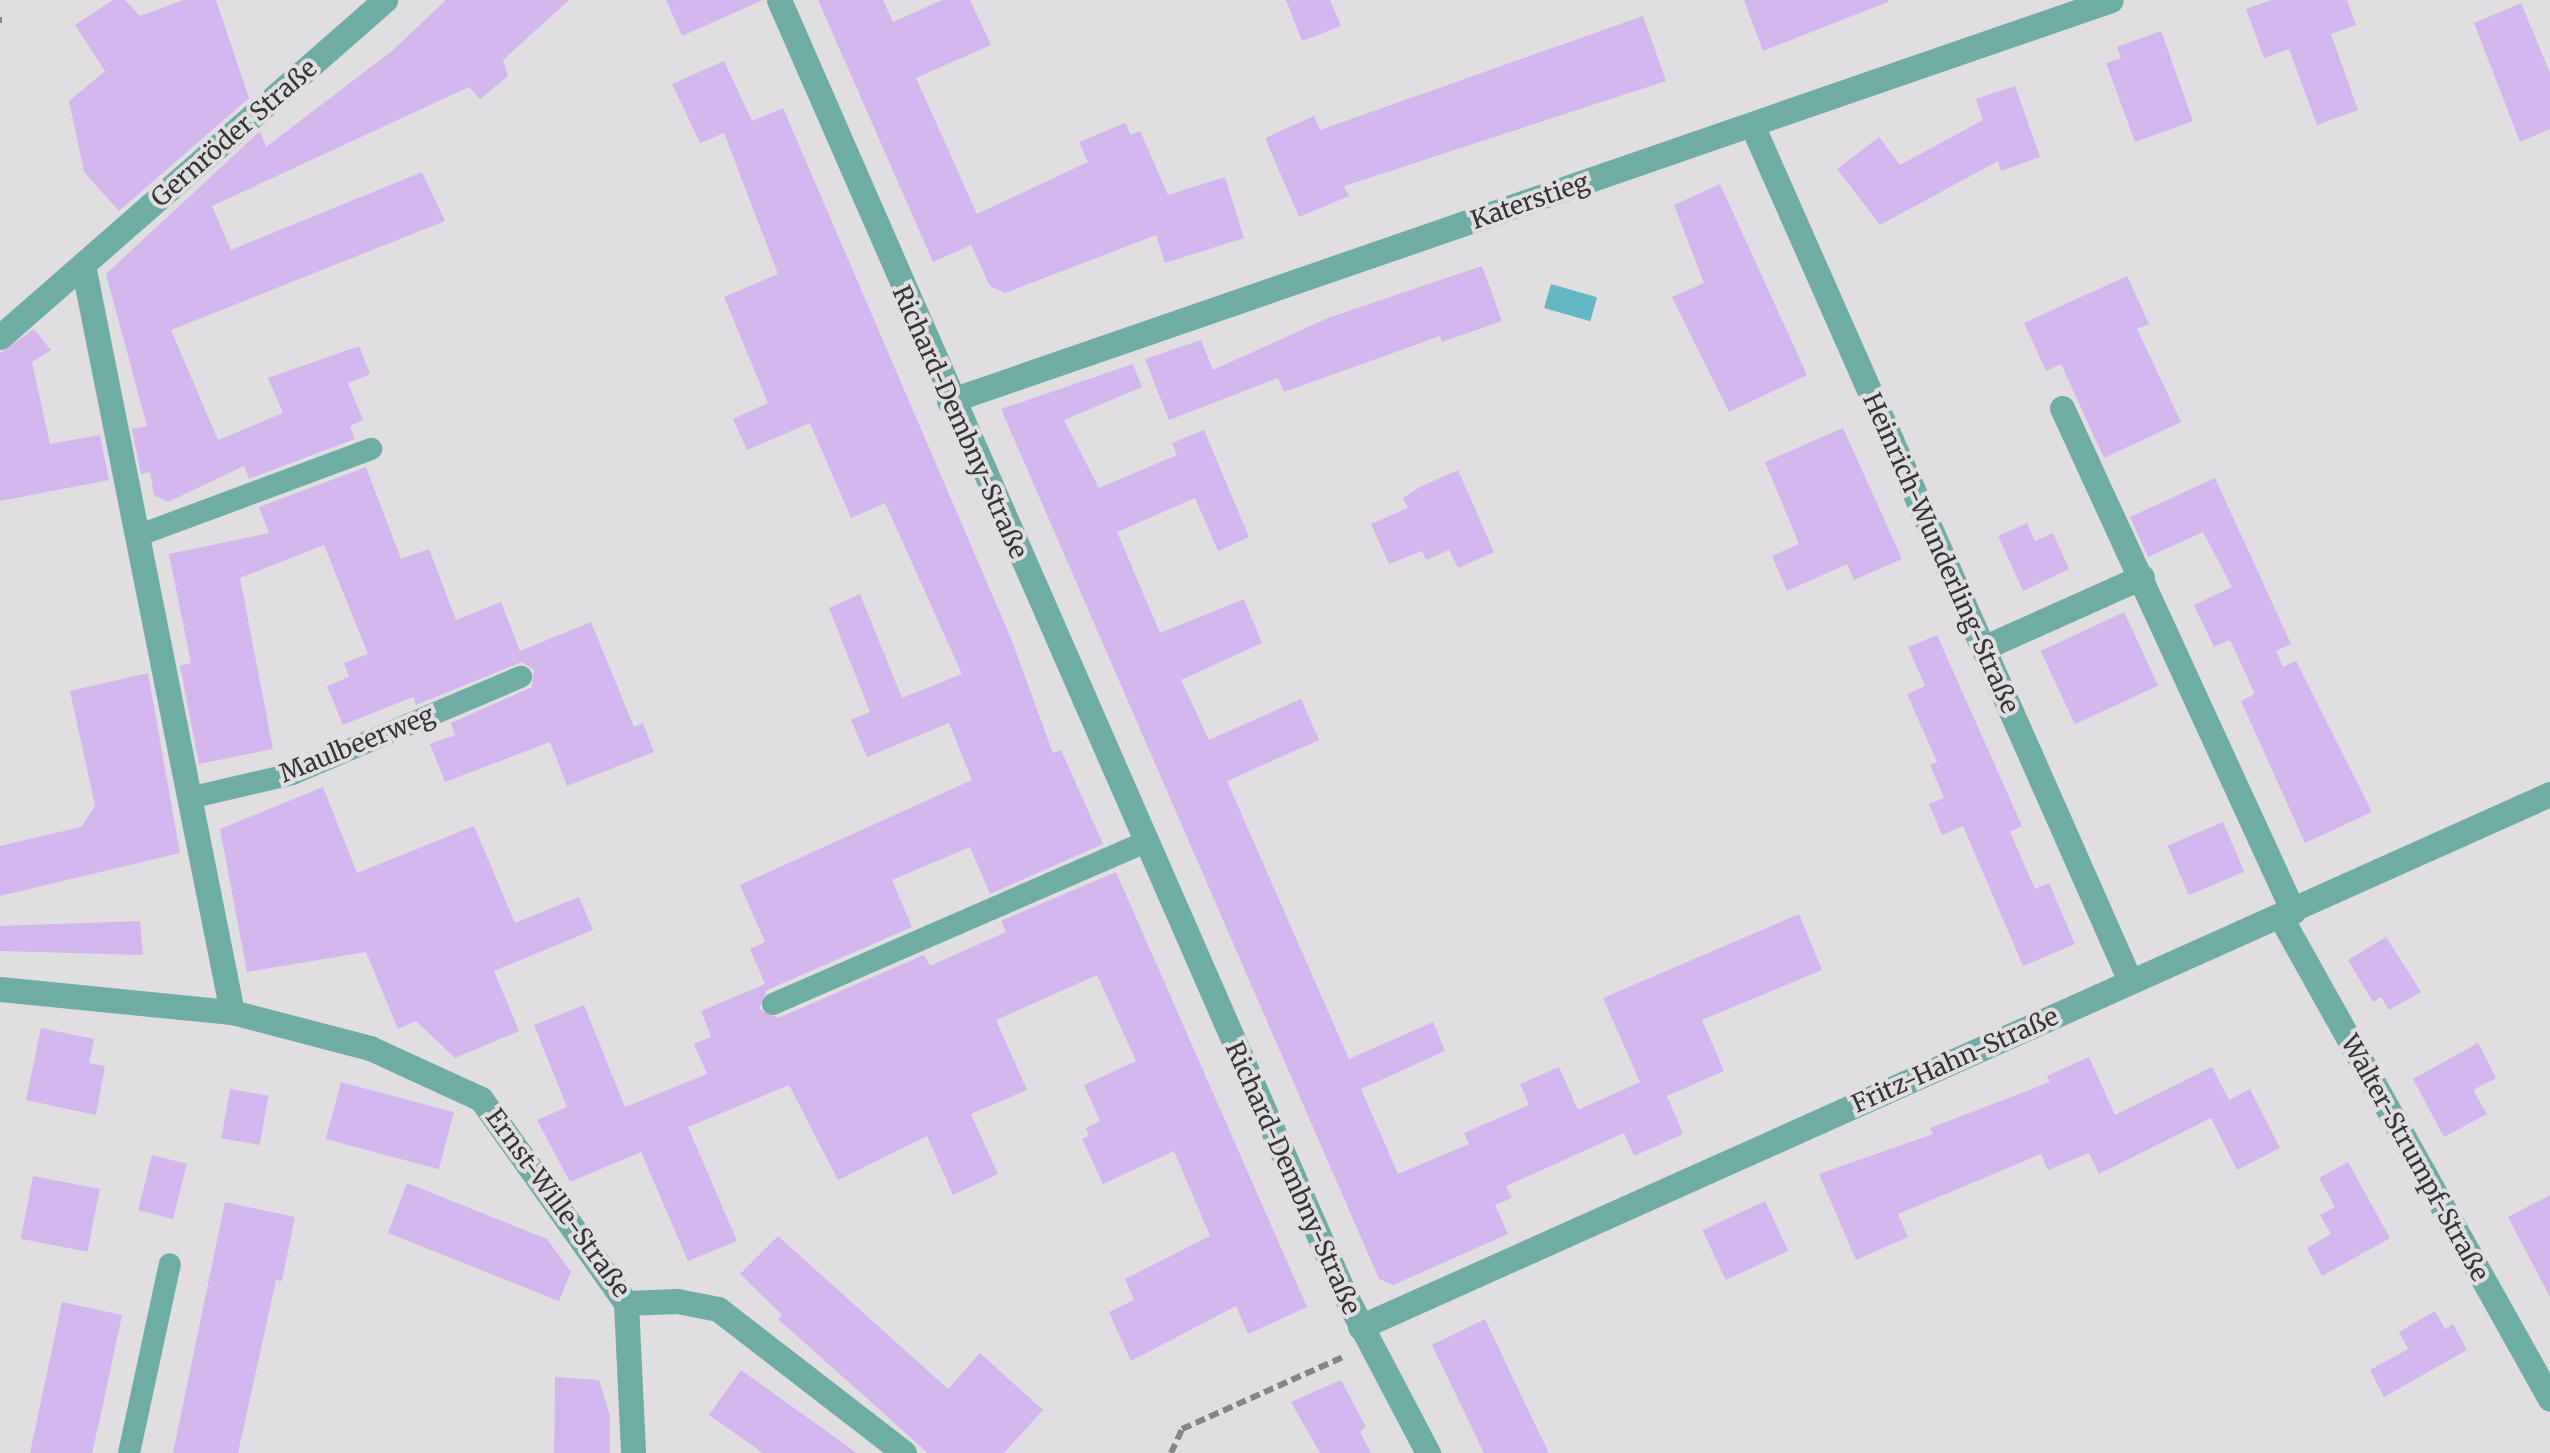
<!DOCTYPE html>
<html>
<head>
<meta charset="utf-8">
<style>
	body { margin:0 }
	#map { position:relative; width:2550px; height:1453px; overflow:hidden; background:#e1dee1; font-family:Merriweather,serif }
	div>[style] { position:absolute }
	.water>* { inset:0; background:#64b7c2; transform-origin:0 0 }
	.building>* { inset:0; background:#d3b6ee; transform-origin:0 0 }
	.path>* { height:6px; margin-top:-3px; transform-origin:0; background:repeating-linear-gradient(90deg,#868486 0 10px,transparent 0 15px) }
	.lane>* { height:22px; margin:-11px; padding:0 11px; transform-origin:11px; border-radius:11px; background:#6faca3 }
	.street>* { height:25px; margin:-12.5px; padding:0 12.5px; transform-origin:12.5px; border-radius:12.5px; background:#6faca3 }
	span { translate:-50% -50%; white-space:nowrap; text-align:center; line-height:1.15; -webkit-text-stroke:8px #e1dee1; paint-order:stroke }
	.street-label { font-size:25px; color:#363536 }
</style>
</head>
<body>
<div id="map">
	<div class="water">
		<i style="left:1551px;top:284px;width:48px;height:25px;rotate:16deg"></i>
	</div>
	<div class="building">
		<i style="clip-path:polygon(113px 0,125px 0,140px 16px,184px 0,216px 0,249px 98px,119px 211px,84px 172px,69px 101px,105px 71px,75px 25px)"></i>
		<i style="clip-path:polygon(446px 0,569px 0,503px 60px,508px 76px,480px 99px,469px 87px,212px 206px,231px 250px,422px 172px,445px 221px,171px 330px,218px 440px,283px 413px,268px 378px,359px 346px,370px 374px,348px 383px,363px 420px,350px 426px,355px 439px,249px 479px,244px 466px,168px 502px,154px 495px,150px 472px,141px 474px,132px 429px,147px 426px,106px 274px,260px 131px,266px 147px,392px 51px)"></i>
		<i style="clip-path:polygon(666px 0,763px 0,682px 36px)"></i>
		<i style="clip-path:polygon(818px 0,883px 0,893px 22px,942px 0,970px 0,991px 45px,916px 78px,977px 214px,1088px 162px,1079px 142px,1125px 123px,1131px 135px,1140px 131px,1168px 195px,1225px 177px,1244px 238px,1165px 263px,1156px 235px,1005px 293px,990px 286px,971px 245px,933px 262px)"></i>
		<i style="clip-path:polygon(1286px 0,1330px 0,1341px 26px,1302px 41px)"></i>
		<i style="clip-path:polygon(1744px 0,1888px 0,1888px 2px,1763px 51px)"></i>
		<i style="clip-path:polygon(2271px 0,2347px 0,2356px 25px,2331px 34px,2358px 110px,2317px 125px,2289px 49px,2264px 58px,2246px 9px)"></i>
		<i style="clip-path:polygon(2521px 3px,2550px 73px,2550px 129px,2520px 142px,2474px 23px)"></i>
		<i style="clip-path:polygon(1643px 16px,1666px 81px,1344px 186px,1349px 196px,1299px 217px,1265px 138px,1314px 116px,1320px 130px)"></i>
		<i style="clip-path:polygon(2161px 31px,2193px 121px,2135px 142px,2106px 63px,2121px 58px,2117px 47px)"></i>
		<i style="clip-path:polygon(724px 61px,752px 121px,783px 108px,1010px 636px,1053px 753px,1061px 750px,1103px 844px,990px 894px,970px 847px,892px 880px,912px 927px,767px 990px,759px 1009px,778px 1018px,924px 955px,930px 966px,1006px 932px,1001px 921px,1116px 872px,1307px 1307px,1248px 1334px,1236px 1306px,1131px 1361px,1109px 1312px,1134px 1300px,1125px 1279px,1210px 1236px,1174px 1151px,1103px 1184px,1082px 1139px,1089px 1136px,1086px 1128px,1100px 1121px,1084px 1085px,1136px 1061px,1097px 975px,996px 1020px,1027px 1090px,971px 1114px,998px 1174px,953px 1195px,927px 1136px,838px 1180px,789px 1085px,688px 1127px,737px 1241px,688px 1261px,641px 1152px,570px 1182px,537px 1120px,567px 1107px,534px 1025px,584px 1005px,625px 1107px,707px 1074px,694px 1044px,711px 1037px,701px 1011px,765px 984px,750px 949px,765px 942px,740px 885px,972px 780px,949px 723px,867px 757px,851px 720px,870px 712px,829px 608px,860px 594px,902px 698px,962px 674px,885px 503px,851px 518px,810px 423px,747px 450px,733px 419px,768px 403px,724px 297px,778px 274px,724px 133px,700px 143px,672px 84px)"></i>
		<i style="clip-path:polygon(2015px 86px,2040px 157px,2001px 171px,1998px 161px,1880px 225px,1837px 169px,1879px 137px,1900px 165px,1983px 120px,1976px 99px)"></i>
		<i style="clip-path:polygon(1720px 184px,1807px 375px,1729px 412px,1672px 297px,1704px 283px,1674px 205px)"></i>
		<i style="clip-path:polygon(1482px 266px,1502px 321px,1442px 342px,1440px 336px,1284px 392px,1278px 378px,1169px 420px,1145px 359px,1201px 340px,1213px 370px,1328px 318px)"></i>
		<i style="clip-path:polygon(2127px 276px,2149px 324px,2137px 329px,2181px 422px,2104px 458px,2061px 364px,2046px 371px,2024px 323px)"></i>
		<i style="clip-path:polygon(34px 329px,51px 350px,32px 362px,50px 444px,100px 435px,109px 480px,0 501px,0 353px)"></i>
		<i style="clip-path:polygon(1133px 364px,1142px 387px,1064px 420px,1099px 488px,1177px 455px,1172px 443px,1204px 430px,1249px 537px,1218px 551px,1195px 498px,1117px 532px,1160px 633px,1244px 599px,1262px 643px,1181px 680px,1209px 740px,1301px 699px,1319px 740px,1227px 781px,1349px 1059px,1433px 1022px,1445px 1051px,1361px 1089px,1398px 1174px,1469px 1144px,1464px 1133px,1529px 1105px,1520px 1084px,1559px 1067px,1578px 1110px,1640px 1082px,1603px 998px,1799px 914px,1822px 970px,1702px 1020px,1724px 1071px,1667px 1096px,1683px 1134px,1634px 1156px,1624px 1133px,1506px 1186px,1512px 1198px,1495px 1205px,1508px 1234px,1393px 1285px,1379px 1279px,1001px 409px)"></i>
		<i style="clip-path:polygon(1843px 428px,1902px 559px,1854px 580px,1847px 564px,1787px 591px,1772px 556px,1799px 544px,1765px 462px)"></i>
		<i style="clip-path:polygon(366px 467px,401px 559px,429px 549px,456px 620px,501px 602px,520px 651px,591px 622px,634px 727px,643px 723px,654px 752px,567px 786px,550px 742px,445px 782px,430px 744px,455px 735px,451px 723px,532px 687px,534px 670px,522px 662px,416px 705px,413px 697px,343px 725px,327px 686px,349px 677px,344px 663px,368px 654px,324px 545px,240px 578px,273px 749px,199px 764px,180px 666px,191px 663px,169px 554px,269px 533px,259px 507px)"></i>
		<i style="clip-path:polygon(1458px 470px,1494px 552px,1458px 568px,1449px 550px,1426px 560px,1422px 551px,1389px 564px,1371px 524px,1408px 508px,1403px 498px,1420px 487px)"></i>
		<i style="clip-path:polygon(2215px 478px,2291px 644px,2276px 651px,2283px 667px,2296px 661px,2372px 812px,2305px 843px,2241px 701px,2255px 694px,2230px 640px,2214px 647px,2194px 605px,2232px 587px,2203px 532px,2148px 557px,2130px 517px)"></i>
		<i style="clip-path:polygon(2027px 523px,2035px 541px,2053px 533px,2069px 569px,2023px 591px,1998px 536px)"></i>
		<i style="left:2124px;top:612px;width:81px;height:92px;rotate:65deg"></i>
		<i style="clip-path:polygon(1937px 635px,2022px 826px,2010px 832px,2035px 889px,2049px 883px,2075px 944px,2023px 966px,1963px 826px,1942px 835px,1929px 804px,1944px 798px,1930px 765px,1937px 762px,1907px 694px,1925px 686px,1908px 647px)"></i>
		<i style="clip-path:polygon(148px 673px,180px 853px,0 896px,0 846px,81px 827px,95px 806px,70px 691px)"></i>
		<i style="clip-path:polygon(323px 787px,357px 873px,474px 826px,515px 923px,579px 897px,593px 930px,494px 971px,519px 1031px,455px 1058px,416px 1021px,398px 1029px,366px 952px,247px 972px,220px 829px)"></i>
		<i style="left:2223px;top:822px;width:54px;height:60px;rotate:67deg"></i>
		<i style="clip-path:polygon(140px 921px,143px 955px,0 951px,0 926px)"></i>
		<i style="clip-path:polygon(2386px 937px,2421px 992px,2389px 1010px,2381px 997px,2373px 1002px,2348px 960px)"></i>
		<i style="clip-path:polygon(41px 1028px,94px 1039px,89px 1063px,105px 1066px,96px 1115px,26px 1100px)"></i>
		<i style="clip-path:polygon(2478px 1043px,2496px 1078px,2473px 1090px,2487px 1114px,2444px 1137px,2413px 1079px)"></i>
		<i style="clip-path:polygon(2089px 1057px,2115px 1115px,2212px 1067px,2229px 1100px,2250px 1089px,2280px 1148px,2237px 1170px,2211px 1118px,2099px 1174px,2089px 1153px,2048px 1170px,2041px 1154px,1898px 1214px,1908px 1237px,1856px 1260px,1819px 1174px,1933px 1134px,1930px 1128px,2050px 1082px,2047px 1076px)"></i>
		<i style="left:341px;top:1082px;width:117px;height:59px;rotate:15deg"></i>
		<i style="left:230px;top:1089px;width:39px;height:50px;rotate:10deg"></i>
		<i style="left:152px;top:1155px;width:36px;height:57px;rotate:14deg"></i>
		<i style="clip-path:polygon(2348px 1162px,2390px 1238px,2322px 1276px,2307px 1248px,2331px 1234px,2320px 1215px,2335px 1207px,2319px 1178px)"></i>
		<i style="left:33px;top:1176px;width:68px;height:64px;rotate:11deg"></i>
		<i style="clip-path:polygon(407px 1183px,547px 1239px,571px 1272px,559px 1301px,388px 1233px)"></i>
		<i style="clip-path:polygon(2550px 1195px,2550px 1297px,2508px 1217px)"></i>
		<i style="left:1765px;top:1201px;width:55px;height:69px;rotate:65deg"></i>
		<i style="clip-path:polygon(225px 1202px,295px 1217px,282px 1281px,276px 1280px,238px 1453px,173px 1453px)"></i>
		<i style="clip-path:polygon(778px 1236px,948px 1389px,980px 1353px,1043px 1410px,1004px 1453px,928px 1453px,778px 1319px,782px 1315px,740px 1274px)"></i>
		<i style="clip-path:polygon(62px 1302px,122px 1315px,101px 1414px,92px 1453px,30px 1453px)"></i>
		<i style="clip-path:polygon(2435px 1311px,2445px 1329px,2453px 1324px,2467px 1350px,2384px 1397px,2370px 1370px,2408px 1349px,2399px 1332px)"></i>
		<i style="clip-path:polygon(1485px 1319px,1528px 1410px,1549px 1453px,1484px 1453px,1432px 1345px)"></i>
		<i style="clip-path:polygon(741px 1370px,857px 1453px,763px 1453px,709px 1415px)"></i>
		<i style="clip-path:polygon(555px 1377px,599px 1380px,610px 1416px,610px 1453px,554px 1453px)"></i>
		<i style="clip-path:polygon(1341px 1380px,1366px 1427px,1360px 1432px,1371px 1453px,1320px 1453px,1291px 1402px)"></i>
	</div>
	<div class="path">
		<i style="left:0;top:20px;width:2px"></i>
		<i style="left:1171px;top:1453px;width:26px;rotate:-65deg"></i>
		<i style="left:1182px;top:1429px;width:179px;rotate:-24.1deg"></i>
	</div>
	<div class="lane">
		<i style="left:137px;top:536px;width:250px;rotate:-20.4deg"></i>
		<i style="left:189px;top:798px;width:106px;rotate:-13.1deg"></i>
		<i style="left:292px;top:774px;width:249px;rotate:-23deg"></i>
		<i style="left:773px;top:1004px;width:404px;rotate:-23.5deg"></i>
		<i style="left:129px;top:1453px;width:193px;rotate:-77.8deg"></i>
	</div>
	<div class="street">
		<i style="left:779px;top:0;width:1411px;rotate:66.4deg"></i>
		<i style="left:1344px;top:1293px;width:181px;rotate:62.3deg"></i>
		<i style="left:1752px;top:125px;width:936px;rotate:66.17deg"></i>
		<i style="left:83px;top:265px;width:762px;rotate:78.72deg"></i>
		<i style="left:0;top:337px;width:512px;rotate:-41.2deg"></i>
		<i style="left:949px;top:401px;width:1229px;rotate:-19.04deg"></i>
		<i style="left:2062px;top:408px;width:554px;rotate:65.33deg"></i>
		<i style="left:1983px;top:648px;width:174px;rotate:-24.1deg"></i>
		<i style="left:2280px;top:916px;width:553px;rotate:60.79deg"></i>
		<i style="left:0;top:989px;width:233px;rotate:5.7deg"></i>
		<i style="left:232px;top:1012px;width:143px;rotate:14.6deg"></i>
		<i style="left:370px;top:1048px;width:122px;rotate:24.7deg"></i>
		<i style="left:481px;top:1099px;width:250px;rotate:54.6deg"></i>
		<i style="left:626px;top:1303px;width:51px;rotate:-2.2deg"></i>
		<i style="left:677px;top:1301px;width:42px;rotate:11deg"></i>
		<i style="left:718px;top:1309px;width:235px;rotate:37.7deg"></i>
		<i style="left:626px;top:1303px;width:150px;rotate:87.3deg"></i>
		<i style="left:1360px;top:1327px;width:1304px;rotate:-24.13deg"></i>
	</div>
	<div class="street-label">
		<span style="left:234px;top:133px;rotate:-41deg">Gernröder Straße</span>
		<span style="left:1530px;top:201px;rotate:-19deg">Katerstieg</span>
		<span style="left:960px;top:422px;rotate:66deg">Richard-Dembny-Straße</span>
		<span style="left:1941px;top:553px;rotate:66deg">Heinrich-Wunderling-Straße</span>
		<span style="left:357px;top:744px;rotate:-22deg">Maulbeerweg</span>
		<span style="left:1955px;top:1060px;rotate:-24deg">Fritz-Hahn-Straße</span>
		<span style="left:2415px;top:1158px;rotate:61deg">Walter-Strumpf-Straße</span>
		<span style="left:1293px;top:1178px;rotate:66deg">Richard-Dembny-Straße</span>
		<span style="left:558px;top:1203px;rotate:54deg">Ernst-Wille-Straße</span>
	</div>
</div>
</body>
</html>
